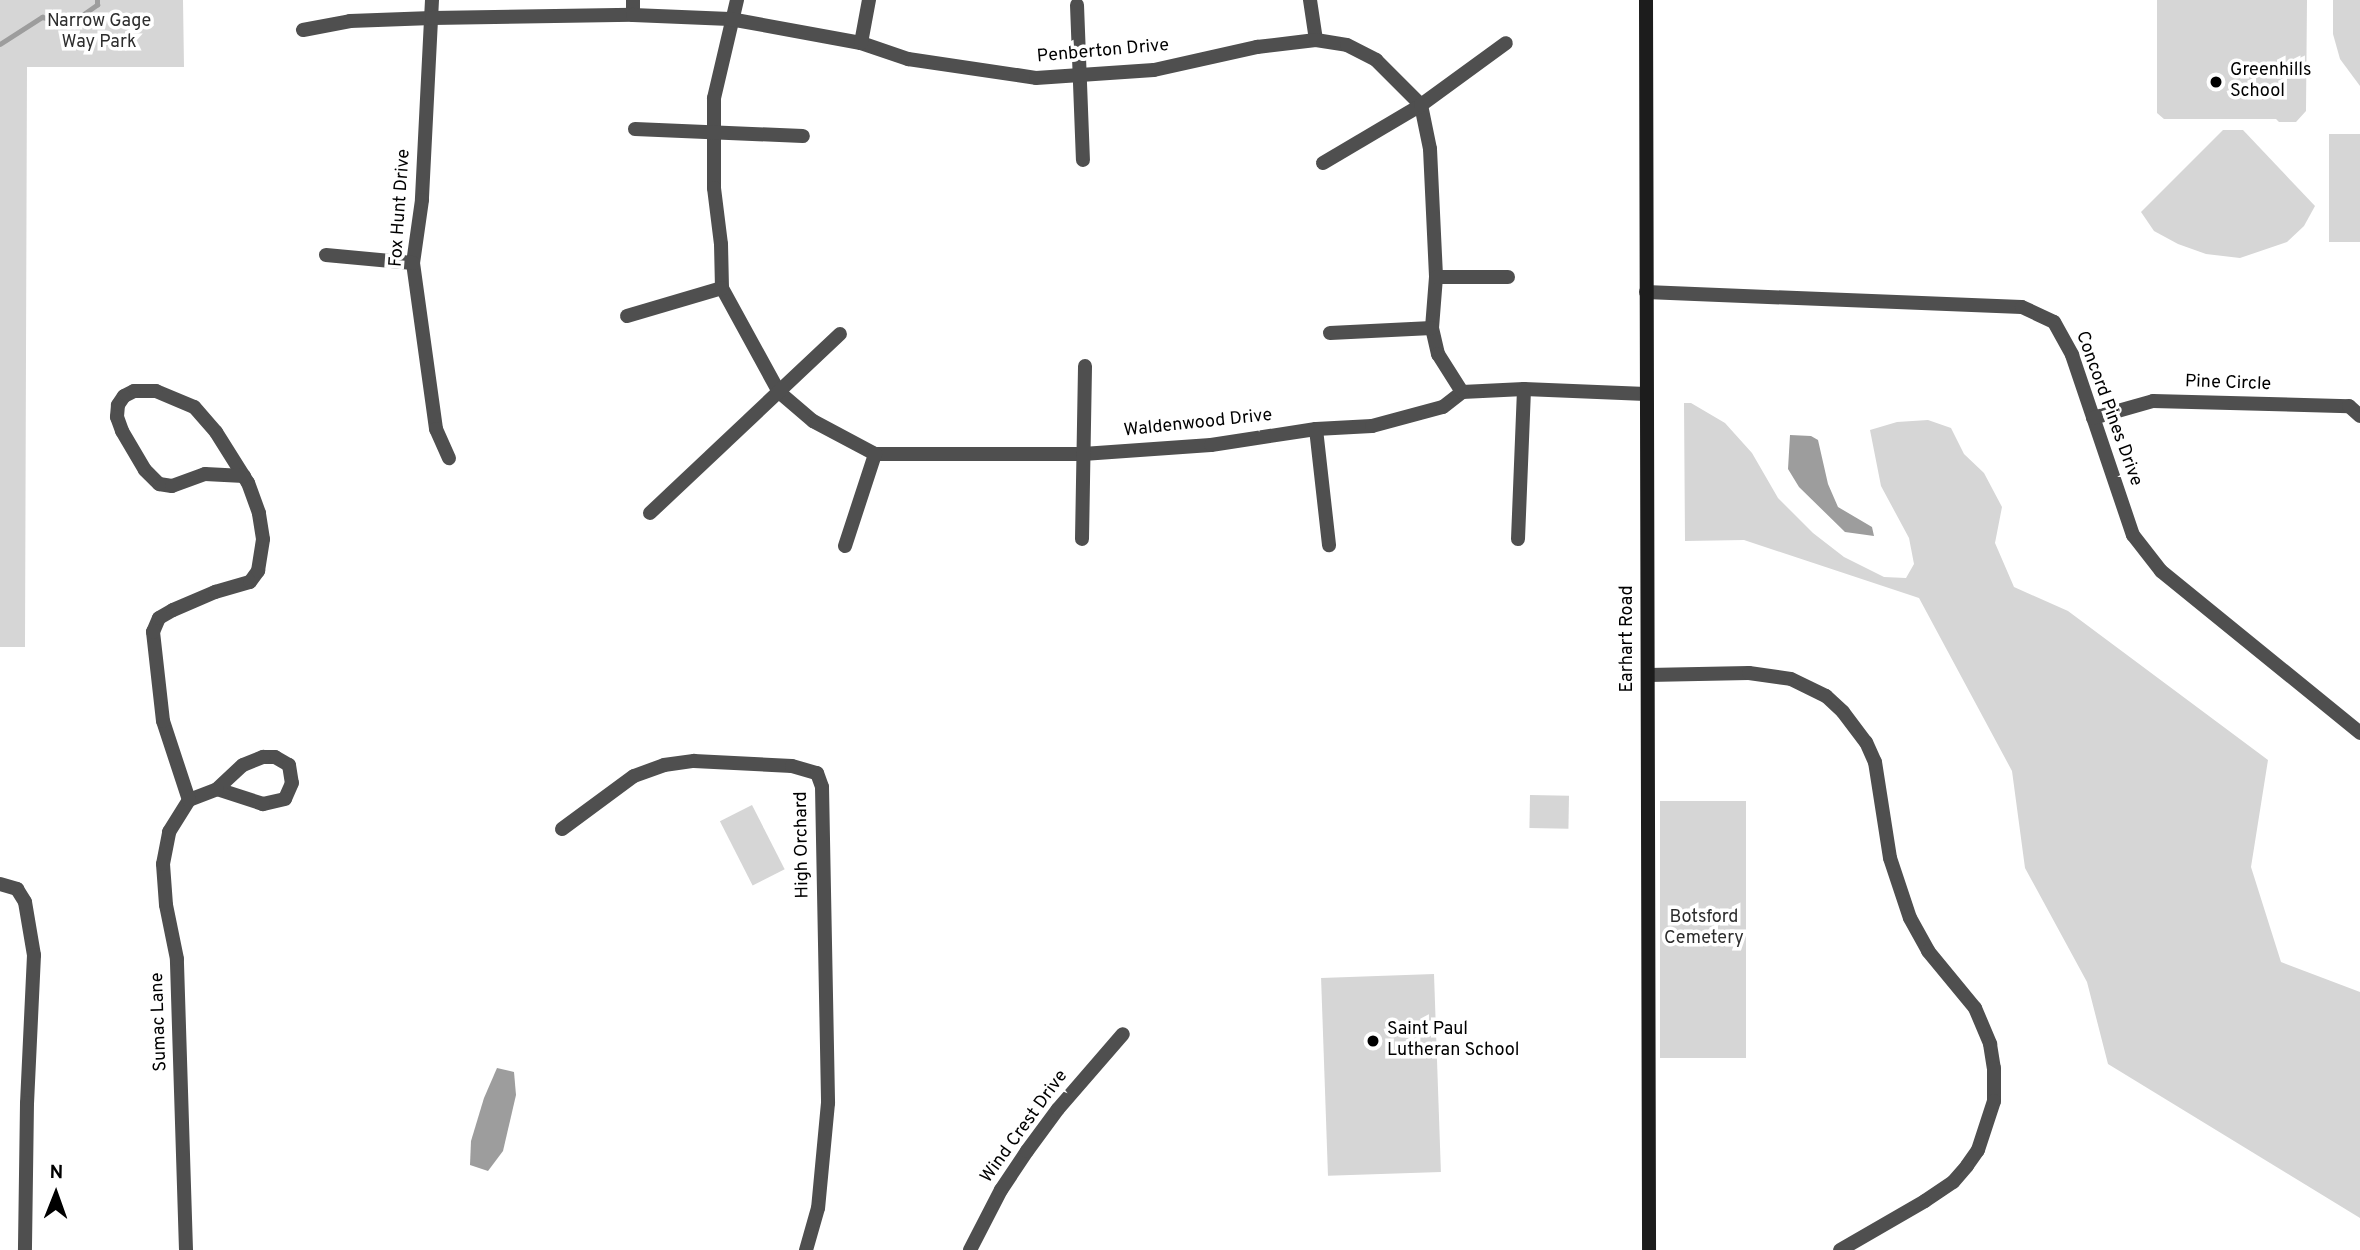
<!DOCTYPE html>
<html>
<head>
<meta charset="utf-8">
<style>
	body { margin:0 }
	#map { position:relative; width:2360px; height:1250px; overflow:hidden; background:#fff; font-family:Overpass,sans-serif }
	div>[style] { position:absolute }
	.green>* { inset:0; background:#d6d6d6; transform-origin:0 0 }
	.water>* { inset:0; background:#9d9d9d }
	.stream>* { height:4.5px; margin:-2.25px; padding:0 2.25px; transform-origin:2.25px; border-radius:2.25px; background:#9d9d9d }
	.street>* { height:14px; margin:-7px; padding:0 7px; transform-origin:7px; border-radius:7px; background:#4f4f4f }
	.secondary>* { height:14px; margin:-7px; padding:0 7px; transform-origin:7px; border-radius:7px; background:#1c1c1c }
	.dots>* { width:19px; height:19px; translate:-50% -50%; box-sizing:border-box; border:4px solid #fff; border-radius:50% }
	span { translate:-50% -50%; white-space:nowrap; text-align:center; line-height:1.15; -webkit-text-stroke:7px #fff; paint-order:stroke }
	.park-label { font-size:18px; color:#2d2d2d }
	.street-label { font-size:18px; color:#000 }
	.poi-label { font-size:18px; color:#000 }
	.left { translate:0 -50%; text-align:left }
	.north { position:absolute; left:21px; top:1159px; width:70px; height:70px; -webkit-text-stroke:5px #fff; paint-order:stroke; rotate:1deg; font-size:19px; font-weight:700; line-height:28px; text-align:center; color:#000 }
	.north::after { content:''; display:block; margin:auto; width:24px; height:32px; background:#000; clip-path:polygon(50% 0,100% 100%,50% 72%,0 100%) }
</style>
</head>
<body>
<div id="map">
	<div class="green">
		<i style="clip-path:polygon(0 0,183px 0,184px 67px,27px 67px,25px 647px,0 647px)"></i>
		<i style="clip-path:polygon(2157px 0,2307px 0,2306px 111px,2296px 122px,2279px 122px,2276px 119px,2164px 119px,2157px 113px)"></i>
		<i style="clip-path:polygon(2333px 0,2360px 0,2360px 86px,2340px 59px,2333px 34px)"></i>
		<i style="clip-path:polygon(2223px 130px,2243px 130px,2315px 206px,2304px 226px,2287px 242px,2240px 258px,2206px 254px,2178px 244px,2154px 231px,2141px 212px)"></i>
		<i style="left:2360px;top:134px;width:108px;height:31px;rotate:90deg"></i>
		<i style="clip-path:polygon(1684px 403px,1691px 403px,1725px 423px,1752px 453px,1778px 498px,1813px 533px,1844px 557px,1884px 577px,1906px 578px,1914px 564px,1909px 538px,1881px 486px,1870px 430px,1897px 422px,1928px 420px,1951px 428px,1964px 454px,1984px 473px,2002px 507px,1995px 543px,2014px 587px,2068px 611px,2268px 760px,2251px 867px,2281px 962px,2360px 992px,2360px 1218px,2108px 1064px,2087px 982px,2025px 868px,2012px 771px,1919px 598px,1744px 540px,1685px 541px)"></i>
		<i style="left:1530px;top:795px;width:39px;height:33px;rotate:1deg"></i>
		<i style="left:1746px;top:801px;width:257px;height:86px;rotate:90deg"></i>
		<i style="left:752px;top:805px;width:72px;height:36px;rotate:63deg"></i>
		<i style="left:1434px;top:974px;width:198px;height:113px;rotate:88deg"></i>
	</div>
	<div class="water">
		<i style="clip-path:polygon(1790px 435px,1811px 436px,1818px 440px,1828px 484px,1838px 507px,1872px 527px,1874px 536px,1845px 532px,1799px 487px,1788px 469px)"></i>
		<i style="clip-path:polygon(497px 1068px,514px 1072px,516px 1095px,503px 1151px,488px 1171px,470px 1165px,471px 1141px,484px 1098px)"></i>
	</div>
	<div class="stream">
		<i style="left:0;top:44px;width:50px;rotate:-32.7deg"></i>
		<i style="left:42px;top:17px;width:30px;rotate:12deg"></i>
		<i style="left:71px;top:23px;width:32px;rotate:-35deg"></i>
		<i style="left:97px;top:5px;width:5px;rotate:-90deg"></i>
	</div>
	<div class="street">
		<i style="left:432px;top:0;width:200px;rotate:92.9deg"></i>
		<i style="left:422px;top:200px;width:64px;rotate:98.1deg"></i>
		<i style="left:413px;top:263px;width:168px;rotate:82.1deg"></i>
		<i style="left:436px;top:429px;width:32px;rotate:66deg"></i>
		<i style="left:633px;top:0;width:15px;rotate:90deg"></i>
		<i style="left:737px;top:0;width:101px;rotate:103.2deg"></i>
		<i style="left:714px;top:98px;width:90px;rotate:90deg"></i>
		<i style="left:714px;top:188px;width:56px;rotate:82.9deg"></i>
		<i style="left:721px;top:244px;width:44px;rotate:88.7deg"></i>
		<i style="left:722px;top:288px;width:119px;rotate:61.3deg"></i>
		<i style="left:779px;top:392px;width:45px;rotate:40.5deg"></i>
		<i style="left:813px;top:421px;width:70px;rotate:28deg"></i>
		<i style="left:875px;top:454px;width:208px"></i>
		<i style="left:1083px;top:454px;width:128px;rotate:-4deg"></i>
		<i style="left:1211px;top:445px;width:106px;rotate:-8.7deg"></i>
		<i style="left:1316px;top:429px;width:56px;rotate:-3.1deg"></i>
		<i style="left:1372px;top:426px;width:73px;rotate:-15deg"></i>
		<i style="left:1443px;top:407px;width:24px;rotate:-38deg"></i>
		<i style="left:1462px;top:392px;width:62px;rotate:-2.8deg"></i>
		<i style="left:1524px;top:389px;width:122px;rotate:2.3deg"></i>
		<i style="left:1310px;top:0;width:40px;rotate:81.5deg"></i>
		<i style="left:1077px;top:5px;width:155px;rotate:87.8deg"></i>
		<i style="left:303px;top:30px;width:48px;rotate:-10.8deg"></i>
		<i style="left:350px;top:21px;width:82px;rotate:-2.1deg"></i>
		<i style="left:432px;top:18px;width:201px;rotate:-0.9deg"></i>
		<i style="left:633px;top:15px;width:97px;rotate:2.4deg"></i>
		<i style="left:730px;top:19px;width:133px;rotate:10.4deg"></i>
		<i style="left:861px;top:43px;width:50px;rotate:18.8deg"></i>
		<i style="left:908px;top:59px;width:129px;rotate:8.4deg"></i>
		<i style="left:1036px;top:78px;width:118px;rotate:-3.9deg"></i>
		<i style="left:1154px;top:70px;width:106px;rotate:-12.6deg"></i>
		<i style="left:1257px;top:47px;width:59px;rotate:-6.8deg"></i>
		<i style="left:1316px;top:40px;width:31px;rotate:9deg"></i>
		<i style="left:1347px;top:45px;width:33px;rotate:27deg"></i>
		<i style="left:1376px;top:60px;width:64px;rotate:45deg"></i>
		<i style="left:1421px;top:105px;width:45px;rotate:78.4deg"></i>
		<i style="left:1430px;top:149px;width:128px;rotate:87.3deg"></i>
		<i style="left:1436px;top:277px;width:51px;rotate:94.5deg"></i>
		<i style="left:1432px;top:328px;width:27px;rotate:77deg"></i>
		<i style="left:1438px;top:354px;width:45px;rotate:57.7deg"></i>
		<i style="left:861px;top:43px;width:44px;rotate:-79.5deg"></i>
		<i style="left:635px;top:129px;width:168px;rotate:2.4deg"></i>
		<i style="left:1323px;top:163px;width:114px;rotate:-30.6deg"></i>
		<i style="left:1421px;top:105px;width:105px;rotate:-36.1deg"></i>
		<i style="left:326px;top:255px;width:87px;rotate:5.3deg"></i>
		<i style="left:1436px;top:277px;width:72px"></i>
		<i style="left:1646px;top:292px;width:376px;rotate:2.3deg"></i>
		<i style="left:2022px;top:307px;width:35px;rotate:25deg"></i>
		<i style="left:2054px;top:322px;width:38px;rotate:61deg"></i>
		<i style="left:2072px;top:355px;width:190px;rotate:71.3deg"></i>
		<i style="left:2133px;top:535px;width:46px;rotate:52.1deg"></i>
		<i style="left:2161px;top:571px;width:257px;rotate:39.1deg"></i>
		<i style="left:627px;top:316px;width:99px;rotate:-16.4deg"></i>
		<i style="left:1330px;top:333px;width:102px;rotate:-2.8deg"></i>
		<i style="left:2093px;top:418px;width:62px;rotate:-15.8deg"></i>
		<i style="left:2153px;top:401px;width:196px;rotate:1.5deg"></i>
		<i style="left:2349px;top:406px;width:15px;rotate:42deg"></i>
		<i style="left:1316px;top:429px;width:117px;rotate:83.6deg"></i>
		<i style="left:650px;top:513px;width:261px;rotate:-43.3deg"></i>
		<i style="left:1082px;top:539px;width:173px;rotate:-89deg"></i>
		<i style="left:1518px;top:539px;width:150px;rotate:-87.7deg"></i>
		<i style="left:845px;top:546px;width:97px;rotate:-71.9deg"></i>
		<i style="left:1648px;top:675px;width:101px;rotate:-1.1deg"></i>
		<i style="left:1749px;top:673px;width:42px;rotate:8.1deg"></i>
		<i style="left:1791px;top:679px;width:39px;rotate:26deg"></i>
		<i style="left:1826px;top:696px;width:23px;rotate:43deg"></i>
		<i style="left:1843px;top:712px;width:38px;rotate:53deg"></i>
		<i style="left:1866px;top:742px;width:22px;rotate:66deg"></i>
		<i style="left:1875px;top:762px;width:97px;rotate:81.1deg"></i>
		<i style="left:1890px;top:858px;width:63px;rotate:71.6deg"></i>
		<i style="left:1910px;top:918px;width:38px;rotate:61deg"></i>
		<i style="left:1928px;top:951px;width:74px;rotate:50.5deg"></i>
		<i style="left:1975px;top:1008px;width:39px;rotate:67deg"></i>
		<i style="left:1990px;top:1044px;width:24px;rotate:81deg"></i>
		<i style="left:1994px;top:1068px;width:33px;rotate:90deg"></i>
		<i style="left:1994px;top:1101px;width:52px;rotate:108.1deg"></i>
		<i style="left:1978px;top:1150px;width:19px;rotate:125deg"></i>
		<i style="left:1967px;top:1166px;width:21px;rotate:131deg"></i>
		<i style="left:1953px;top:1182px;width:34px;rotate:146deg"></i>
		<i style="left:1925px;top:1201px;width:98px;rotate:150deg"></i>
		<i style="left:263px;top:757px;width:12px"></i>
		<i style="left:275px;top:757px;width:16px;rotate:30deg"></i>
		<i style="left:289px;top:765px;width:18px;rotate:81deg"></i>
		<i style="left:292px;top:783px;width:17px;rotate:114deg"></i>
		<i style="left:285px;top:799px;width:23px;rotate:167deg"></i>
		<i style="left:263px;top:804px;width:48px;rotate:-161.9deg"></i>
		<i style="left:217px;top:789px;width:35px;rotate:-43deg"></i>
		<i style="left:243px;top:765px;width:22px;rotate:-22deg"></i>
		<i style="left:189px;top:800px;width:30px;rotate:-21deg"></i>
		<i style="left:562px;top:829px;width:89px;rotate:-36.4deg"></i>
		<i style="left:634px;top:776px;width:32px;rotate:-20deg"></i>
		<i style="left:664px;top:765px;width:30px;rotate:-8deg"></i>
		<i style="left:694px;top:761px;width:98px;rotate:2.9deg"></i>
		<i style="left:792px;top:766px;width:26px;rotate:16deg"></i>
		<i style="left:817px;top:773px;width:15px;rotate:70deg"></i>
		<i style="left:822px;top:787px;width:316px;rotate:88.9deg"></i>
		<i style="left:828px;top:1103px;width:105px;rotate:95.4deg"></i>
		<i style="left:818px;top:1208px;width:44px;rotate:105.9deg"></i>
		<i style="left:0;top:884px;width:18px;rotate:16deg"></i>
		<i style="left:17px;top:889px;width:15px;rotate:58deg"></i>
		<i style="left:25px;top:902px;width:54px;rotate:80.4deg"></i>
		<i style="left:34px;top:955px;width:148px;rotate:92.7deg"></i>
		<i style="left:27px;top:1103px;width:147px;rotate:90.8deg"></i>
		<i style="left:186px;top:1250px;width:291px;rotate:-91.8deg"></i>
		<i style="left:177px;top:959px;width:55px;rotate:-101.5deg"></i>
		<i style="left:166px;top:905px;width:41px;rotate:-94.2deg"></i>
		<i style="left:163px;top:864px;width:33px;rotate:-79deg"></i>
		<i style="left:169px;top:832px;width:38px;rotate:-58deg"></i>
		<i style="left:189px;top:800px;width:83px;rotate:-108.2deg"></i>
		<i style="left:163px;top:721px;width:90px;rotate:-96.4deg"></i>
		<i style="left:153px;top:632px;width:15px;rotate:-67deg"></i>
		<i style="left:159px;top:618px;width:16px;rotate:-30deg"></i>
		<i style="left:173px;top:610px;width:46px;rotate:-23.2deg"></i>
		<i style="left:215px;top:592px;width:36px;rotate:-16deg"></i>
		<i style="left:250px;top:582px;width:14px;rotate:-54deg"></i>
		<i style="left:258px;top:571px;width:32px;rotate:-81deg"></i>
		<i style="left:263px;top:539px;width:26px;rotate:-99deg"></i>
		<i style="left:259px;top:513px;width:32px;rotate:-110deg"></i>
		<i style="left:248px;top:483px;width:60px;rotate:-122.1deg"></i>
		<i style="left:216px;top:432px;width:33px;rotate:-131deg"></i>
		<i style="left:194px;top:407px;width:41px;rotate:-157.2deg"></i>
		<i style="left:156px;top:391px;width:22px;rotate:180deg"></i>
		<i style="left:134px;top:391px;width:11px;rotate:153deg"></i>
		<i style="left:124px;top:396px;width:11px;rotate:124deg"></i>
		<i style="left:118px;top:405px;width:12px;rotate:95deg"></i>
		<i style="left:117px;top:417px;width:15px;rotate:70deg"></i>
		<i style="left:122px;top:431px;width:45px;rotate:59.5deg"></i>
		<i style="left:145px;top:470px;width:20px;rotate:45deg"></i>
		<i style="left:159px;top:484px;width:13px;rotate:9deg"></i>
		<i style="left:172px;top:486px;width:35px;rotate:-20deg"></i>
		<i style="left:205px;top:474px;width:39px;rotate:3deg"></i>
		<i style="left:970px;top:1250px;width:68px;rotate:-62.7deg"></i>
		<i style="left:1001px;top:1190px;width:47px;rotate:-56.3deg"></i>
		<i style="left:1027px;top:1151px;width:52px;rotate:-53.6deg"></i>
		<i style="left:1058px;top:1109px;width:99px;rotate:-49.1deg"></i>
	</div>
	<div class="secondary">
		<i style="left:1646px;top:0;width:1250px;rotate:89.86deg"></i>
	</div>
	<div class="dots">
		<i style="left:2216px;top:82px;background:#000"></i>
		<i style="left:1373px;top:1041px;background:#000"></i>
	</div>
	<div class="park-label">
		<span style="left:99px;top:33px">Narrow Gage<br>Way Park</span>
		<span style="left:1704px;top:929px">Botsford<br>Cemetery</span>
	</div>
	<div class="street-label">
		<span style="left:1103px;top:52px;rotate:-5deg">Penberton Drive</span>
		<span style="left:401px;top:208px;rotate:-86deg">Fox Hunt Drive</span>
		<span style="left:2228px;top:384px;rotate:2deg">Pine Circle</span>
		<span style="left:2108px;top:409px;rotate:70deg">Concord Pines Drive</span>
		<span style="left:1198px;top:424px;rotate:-6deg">Waldenwood Drive</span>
		<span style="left:1628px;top:639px;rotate:-90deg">Earhart Road</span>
		<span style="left:803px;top:845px;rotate:-91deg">High Orchard</span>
		<span style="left:160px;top:1022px;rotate:-92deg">Sumac Lane</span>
		<span style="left:1025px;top:1127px;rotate:-54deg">Wind Crest Drive</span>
	</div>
	<div class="poi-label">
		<span class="left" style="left:2230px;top:82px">Greenhills<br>School</span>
		<span class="left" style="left:1387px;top:1041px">Saint Paul<br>Lutheran School</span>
	</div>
	<div class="north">N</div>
</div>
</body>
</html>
